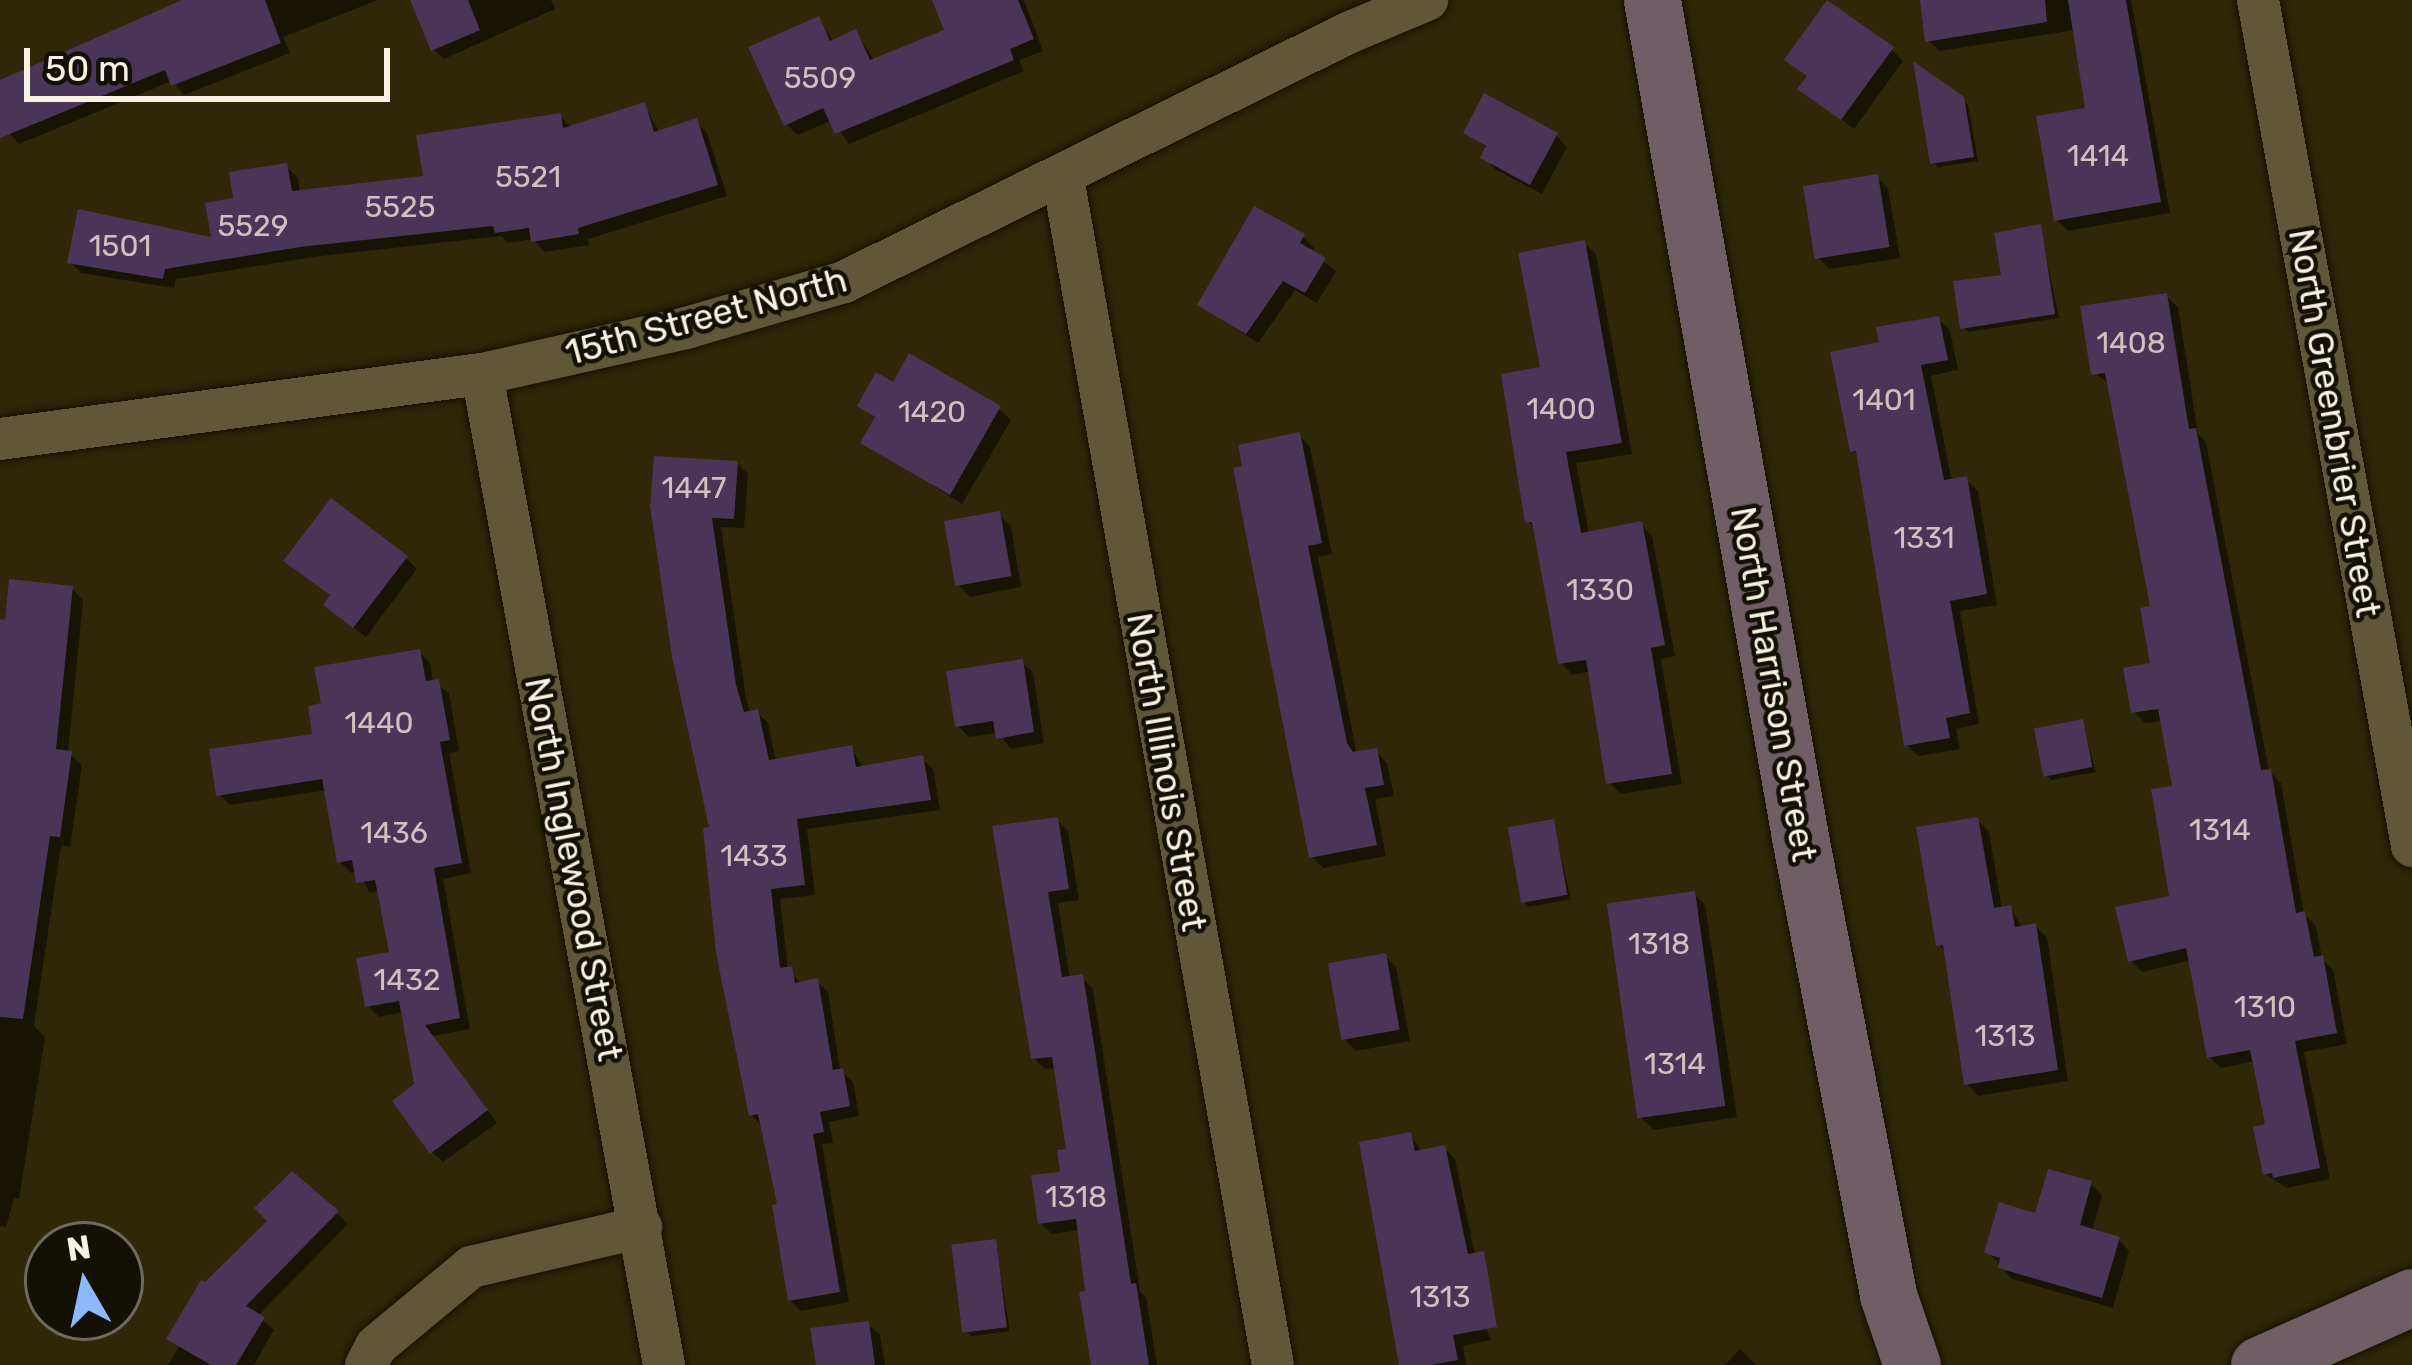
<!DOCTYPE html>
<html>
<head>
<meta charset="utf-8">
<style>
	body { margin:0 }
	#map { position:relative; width:2412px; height:1365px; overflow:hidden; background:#2e2708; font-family:Rubik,sans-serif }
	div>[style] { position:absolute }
	.shadow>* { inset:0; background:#0007 }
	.building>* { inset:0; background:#4a3458; transform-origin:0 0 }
	.roads { filter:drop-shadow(0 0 3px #151000) drop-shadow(0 0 3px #151000) }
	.street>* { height:42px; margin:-21px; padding:0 21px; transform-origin:21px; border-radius:21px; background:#5f5738 }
	.secondary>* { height:57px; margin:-28.5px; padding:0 28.5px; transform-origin:28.5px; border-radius:28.5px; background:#705d66 }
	span { translate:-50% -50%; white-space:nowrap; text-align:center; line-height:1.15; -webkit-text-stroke:9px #131005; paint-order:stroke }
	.number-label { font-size:30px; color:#ccc2bf }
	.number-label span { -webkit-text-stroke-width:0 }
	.street-label { font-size:36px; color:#f7f2e1 }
	.north { position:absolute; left:24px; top:1221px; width:120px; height:120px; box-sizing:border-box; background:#131005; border:3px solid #6e6a5d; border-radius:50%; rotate:351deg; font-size:33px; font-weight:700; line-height:48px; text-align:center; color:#f7f2e1 }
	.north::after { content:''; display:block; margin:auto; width:42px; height:54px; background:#8cb9fc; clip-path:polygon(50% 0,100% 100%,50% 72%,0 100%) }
	.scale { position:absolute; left:24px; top:48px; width:366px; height:54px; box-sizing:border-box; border:6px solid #f7f2e1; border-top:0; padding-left:15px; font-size:36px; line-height:42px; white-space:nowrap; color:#f7f2e1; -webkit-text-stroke:9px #131005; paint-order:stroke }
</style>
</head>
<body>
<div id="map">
	<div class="shadow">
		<i style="clip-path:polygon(198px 0,378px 0,283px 37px,290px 53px,184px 95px,172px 81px,19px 144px,9px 133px,0 112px,0 83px)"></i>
		<i style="clip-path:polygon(413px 0,551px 0,555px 9px,444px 59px,433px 49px)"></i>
		<i style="clip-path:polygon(953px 0,1024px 0,1043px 51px,1019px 60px,1024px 71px,849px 144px,832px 120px,798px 135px,786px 124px,818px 19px,834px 42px,856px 33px,875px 61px,948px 32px)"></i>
		<i style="clip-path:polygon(1939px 0,2131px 0,2170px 213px,2068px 231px,2057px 220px,2089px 110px,2076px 30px,1939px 51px,1928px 40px)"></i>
		<i style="clip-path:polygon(1892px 50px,1903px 61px,1854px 129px,1801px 89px,1810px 78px,1788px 59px)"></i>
		<i style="clip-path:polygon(1962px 99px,1968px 105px,1978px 161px,1938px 167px,1933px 162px)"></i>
		<i style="clip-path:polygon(644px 105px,660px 133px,696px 122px,707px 133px,727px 196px,588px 239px,589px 245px,545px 252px,533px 239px,509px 243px,501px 236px,313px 257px,176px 279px,174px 288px,81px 273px,70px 262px,214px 241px,236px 201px,286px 166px,298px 178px,300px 193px,426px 179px,560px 116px,572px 128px)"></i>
		<i style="clip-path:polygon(1467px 132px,1556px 135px,1567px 147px,1542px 194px,1495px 169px,1484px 158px,1488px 149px)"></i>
		<i style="clip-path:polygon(1877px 177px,1888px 188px,1900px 258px,1829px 269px,1818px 257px)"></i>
		<i style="clip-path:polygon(2040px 228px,2059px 318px,1968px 332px,1963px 327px)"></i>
		<i style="clip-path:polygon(1303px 237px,1314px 248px,1312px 253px,1336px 271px,1317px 303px,1295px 290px,1258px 343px,1201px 305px)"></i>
		<i style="clip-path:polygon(1584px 243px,1596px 254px,1632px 454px,1576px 463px,1589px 534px,1641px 524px,1652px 536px,1675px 656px,1661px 659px,1682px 784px,1621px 794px,1609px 783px,1591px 671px,1573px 675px,1561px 663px,1537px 530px,1528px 522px,1544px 369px)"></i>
		<i style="clip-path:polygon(2166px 296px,2178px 307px,2198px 434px,2206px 442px,2269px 771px,2281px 783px,2304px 914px,2316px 926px,2322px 959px,2333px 970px,2347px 1044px,2304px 1052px,2330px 1179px,2287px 1188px,2265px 1174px,2269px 1127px,2255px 1061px,2221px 1068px,2209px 1056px,2191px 960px,2142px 972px,2131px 961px,2173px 899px,2175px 788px,2163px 721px,2145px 723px,2134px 712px,2153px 666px,2153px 609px,2110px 384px,2094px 373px)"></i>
		<i style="clip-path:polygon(1938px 319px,1950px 330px,1958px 370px,1931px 376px,1952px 482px,1966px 479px,1978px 491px,1997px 605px,1960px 611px,1979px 724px,1956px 729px,1960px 749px,1918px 756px,1907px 745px,1860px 457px,1853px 450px,1882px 344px)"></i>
		<i style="clip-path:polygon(894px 386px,999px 409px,1011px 420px,962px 504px,864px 442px,877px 420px,860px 406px)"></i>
		<i style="clip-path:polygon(1299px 435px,1310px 447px,1332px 554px,1318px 557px,1357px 755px,1376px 751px,1387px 763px,1394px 796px,1375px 799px,1386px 856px,1323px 868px,1312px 857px)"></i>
		<i style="clip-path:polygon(737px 463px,748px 474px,744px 528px,721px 527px,746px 698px,750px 714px,757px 712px,768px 723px,776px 762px,851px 748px,864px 769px,922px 759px,933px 769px,940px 810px,807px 829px,815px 895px,780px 899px,788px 970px,802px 984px,817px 981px,828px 992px,840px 1070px,853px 1082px,859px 1116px,829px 1122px,833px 1143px,822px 1144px,849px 1302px,801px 1311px,790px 1300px,781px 1207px,762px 1126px,751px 1115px,713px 830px,653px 506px)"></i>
		<i style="clip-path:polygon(999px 515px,1011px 526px,1021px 587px,970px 597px,959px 585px)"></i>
		<i style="clip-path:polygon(406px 558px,417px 569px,366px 637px,338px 616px)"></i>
		<i style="clip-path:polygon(72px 589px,83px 600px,68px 753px,82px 765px,70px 847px,61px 845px,34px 1026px,45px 1037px,19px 1199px,14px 1198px,6px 1227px,0 1226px,0 622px)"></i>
		<i style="clip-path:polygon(419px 652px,430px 663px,433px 683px,449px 693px,459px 751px,449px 753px,471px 873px,443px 879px,470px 1029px,433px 1036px,497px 1123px,443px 1162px,432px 1152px,404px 1012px,379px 1017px,368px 1006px,392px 955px,380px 891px,370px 893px,357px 871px,351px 873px,340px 862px,327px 790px,230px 805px,219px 794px,316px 737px)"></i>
		<i style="clip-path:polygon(1022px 662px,1033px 673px,1044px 743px,1011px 749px,998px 733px,969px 737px,958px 726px)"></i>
		<i style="clip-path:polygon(2082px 722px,2096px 772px,2051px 780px,2046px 775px)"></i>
		<i style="clip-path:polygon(1057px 820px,1068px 831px,1079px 900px,1058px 903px,1070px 979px,1081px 977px,1093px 989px,1140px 1291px,1146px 1297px,1157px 1365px,1094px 1365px,1080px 1230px,1052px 1234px,1040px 1223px,1070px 1151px,1057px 1068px,1045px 1069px,1034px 1058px,995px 829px)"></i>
		<i style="clip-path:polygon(1977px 820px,1989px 831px,2002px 909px,2010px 908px,2023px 928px,2035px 926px,2047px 937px,2068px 1081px,1978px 1096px,1967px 1084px,1947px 953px,1939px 945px)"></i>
		<i style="clip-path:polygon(1553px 822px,1571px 899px,1529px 907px,1524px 902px)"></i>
		<i style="clip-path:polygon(1694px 894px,1705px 905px,1737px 1117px,1654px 1130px,1642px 1119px)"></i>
		<i style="clip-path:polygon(1385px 956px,1396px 967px,1410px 1041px,1356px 1051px,1345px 1040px)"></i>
		<i style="clip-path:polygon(1410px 1135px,1422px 1152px,1444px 1148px,1455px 1159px,1480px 1279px,1453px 1253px,1491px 1340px,1463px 1346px,1466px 1365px,1402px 1365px)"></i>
		<i style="clip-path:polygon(2091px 1184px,2102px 1196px,2092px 1231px,2118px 1239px,2129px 1251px,2113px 1308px,2012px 1279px,1988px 1252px)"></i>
		<i style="clip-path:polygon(337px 1213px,348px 1224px,258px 1316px,274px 1330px,254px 1365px,168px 1365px,179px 1347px,170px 1338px)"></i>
		<i style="clip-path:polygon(995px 1242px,1010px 1331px,971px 1336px,966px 1331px)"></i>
		<i style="clip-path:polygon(868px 1324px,880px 1335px,885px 1365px,819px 1365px)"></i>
		<i style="clip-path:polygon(1740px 1349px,1756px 1365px,1725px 1365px)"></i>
	</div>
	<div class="building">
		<i style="clip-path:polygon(182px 0,265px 0,281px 43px,171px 86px,165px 70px,0 138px,0 80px)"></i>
		<i style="clip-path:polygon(410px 0,468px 0,480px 30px,431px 51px)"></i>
		<i style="clip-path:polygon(932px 0,1018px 0,1034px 39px,1010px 49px,1014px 60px,835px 134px,823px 108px,784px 126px,748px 47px,819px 16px,830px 41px,856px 29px,870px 60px,944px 30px)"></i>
		<i style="clip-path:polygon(1827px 0,1894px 47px,1841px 120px,1797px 89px,1807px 76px,1784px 60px)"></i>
		<i style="clip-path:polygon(1920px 0,2045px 0,2047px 22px,1925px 42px)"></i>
		<i style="clip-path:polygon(2068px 0,2126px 0,2161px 202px,2054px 221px,2036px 116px,2085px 108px)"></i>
		<i style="clip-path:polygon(1913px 61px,1964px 97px,1974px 157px,1930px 164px)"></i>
		<i style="clip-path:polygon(1484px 93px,1558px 133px,1530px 185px,1480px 158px,1486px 146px,1463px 133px)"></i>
		<i style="clip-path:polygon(645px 102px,654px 132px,697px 118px,718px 185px,578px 228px,579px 234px,531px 242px,529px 228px,495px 233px,493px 226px,300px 247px,165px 269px,163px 279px,67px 263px,78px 209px,211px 237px,205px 203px,233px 198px,229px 172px,287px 163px,292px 191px,423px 176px,416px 135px,561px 113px,563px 128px)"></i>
		<i style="left:1878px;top:174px;width:74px;height:76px;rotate:81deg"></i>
		<i style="clip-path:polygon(1254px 206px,1305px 234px,1300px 243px,1326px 258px,1305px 293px,1283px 281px,1246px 334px,1197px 305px)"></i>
		<i style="clip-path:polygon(2041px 224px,2055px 314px,1960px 329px,1953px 281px,2001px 275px,1994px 233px)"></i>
		<i style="clip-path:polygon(1585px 240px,1622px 443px,1566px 452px,1581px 533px,1642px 521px,1665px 645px,1651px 648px,1672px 774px,1606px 784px,1586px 660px,1558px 664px,1532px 522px,1525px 523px,1501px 374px,1540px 367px,1518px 253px)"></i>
		<i style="clip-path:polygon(2167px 293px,2189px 429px,2196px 428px,2261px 770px,2271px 769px,2296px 913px,2305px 911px,2314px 957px,2323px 955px,2337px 1033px,2295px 1041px,2320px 1168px,2273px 1178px,2272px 1173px,2263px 1175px,2253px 1127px,2265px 1124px,2250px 1050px,2207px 1058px,2186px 948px,2128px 962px,2115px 907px,2169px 896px,2151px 789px,2172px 786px,2158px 709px,2131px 713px,2123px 668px,2150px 663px,2140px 608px,2150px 606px,2105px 373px,2091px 375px,2080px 306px)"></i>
		<i style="clip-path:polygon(1939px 316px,1948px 360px,1921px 365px,1944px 480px,1967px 476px,1987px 594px,1950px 601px,1970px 713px,1946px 718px,1950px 738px,1904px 746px,1856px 451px,1850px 452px,1830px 352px,1879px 342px,1876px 327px)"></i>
		<i style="clip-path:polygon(909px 353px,1001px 406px,950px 495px,860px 443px,875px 417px,857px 406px,876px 372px,893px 382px)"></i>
		<i style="clip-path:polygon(1300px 432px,1322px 543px,1308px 546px,1347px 743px,1353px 752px,1377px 748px,1384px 785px,1365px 788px,1377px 845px,1309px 858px,1233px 468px,1242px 466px,1238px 445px)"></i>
		<i style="clip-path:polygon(654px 456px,738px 461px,734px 519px,712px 518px,736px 685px,744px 712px,758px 709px,769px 760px,852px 745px,856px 767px,923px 755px,931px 800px,797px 819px,805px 885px,771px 889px,780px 968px,792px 966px,795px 983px,818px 978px,833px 1070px,843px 1068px,850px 1106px,820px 1112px,824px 1132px,813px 1134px,840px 1292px,788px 1301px,772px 1205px,777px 1204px,758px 1114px,749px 1116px,716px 953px,703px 828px,709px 827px,672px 657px,650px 506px)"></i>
		<i style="clip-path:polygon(331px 498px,408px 556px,353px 628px,323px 605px,330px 595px,283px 561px)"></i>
		<i style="left:1000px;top:511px;width:66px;height:57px;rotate:80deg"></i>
		<i style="clip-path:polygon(9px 579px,73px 586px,56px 749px,72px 751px,60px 837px,50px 836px,23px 1019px,0 1017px,0 619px,5px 620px)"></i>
		<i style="clip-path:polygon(420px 649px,426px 681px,439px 679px,450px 740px,440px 742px,462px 863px,434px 868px,460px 1018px,425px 1025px,488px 1110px,430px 1154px,392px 1101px,414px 1084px,399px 1001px,365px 1007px,356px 958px,389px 952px,375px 880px,356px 883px,352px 860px,337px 863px,322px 779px,216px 796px,209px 749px,312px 734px,308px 706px,321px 703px,314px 667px)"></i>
		<i style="clip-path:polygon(1023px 659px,1034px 732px,996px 739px,993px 721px,955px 727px,946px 671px)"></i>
		<i style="left:2083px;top:719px;width:49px;height:50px;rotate:79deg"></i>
		<i style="clip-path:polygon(1058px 817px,1069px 889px,1048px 892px,1062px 977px,1083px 974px,1131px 1284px,1136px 1283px,1149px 1365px,1091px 1365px,1079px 1292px,1085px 1291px,1076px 1219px,1038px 1224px,1031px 1175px,1060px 1172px,1057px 1150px,1066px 1149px,1052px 1057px,1031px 1059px,992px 826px)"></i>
		<i style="clip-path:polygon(1978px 817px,1994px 908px,2011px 905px,2015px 927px,2036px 923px,2058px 1070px,1964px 1085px,1943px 945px,1936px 946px,1916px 827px)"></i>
		<i style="left:1554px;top:819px;width:77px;height:47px;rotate:80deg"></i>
		<i style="left:1695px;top:891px;width:217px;height:89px;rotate:82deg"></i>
		<i style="left:1386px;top:953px;width:78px;height:59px;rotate:80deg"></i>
		<i style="clip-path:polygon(1411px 1132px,1415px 1151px,1445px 1145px,1468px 1254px,1484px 1251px,1497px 1327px,1453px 1335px,1458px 1360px,1431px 1365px,1399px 1365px,1359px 1142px)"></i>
		<i style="clip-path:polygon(2048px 1169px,2092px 1181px,2080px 1225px,2120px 1237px,2102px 1298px,1998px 1268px,2000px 1258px,1984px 1253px,1999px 1202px,2035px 1213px)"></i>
		<i style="clip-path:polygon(292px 1171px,339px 1211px,246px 1306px,265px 1317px,236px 1365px,211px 1365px,166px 1339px,201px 1280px,205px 1282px,267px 1221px,254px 1208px)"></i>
		<i style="left:996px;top:1239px;width:89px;height:45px;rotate:83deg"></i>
		<i style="clip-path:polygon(869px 1321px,875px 1365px,816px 1365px,810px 1328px)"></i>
	</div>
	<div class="roads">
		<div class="street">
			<i style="left:2258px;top:0;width:860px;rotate:79.68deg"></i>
			<i style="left:1063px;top:178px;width:1205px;rotate:79.97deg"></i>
			<i style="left:482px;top:374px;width:1008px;rotate:79.59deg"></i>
			<i style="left:0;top:439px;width:486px;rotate:-7.7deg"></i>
			<i style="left:482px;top:374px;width:209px;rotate:-12.7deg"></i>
			<i style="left:686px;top:328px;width:165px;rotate:-16.2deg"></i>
			<i style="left:844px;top:282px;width:562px;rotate:-26.29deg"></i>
			<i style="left:1348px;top:33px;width:86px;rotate:-22.7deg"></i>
			<i style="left:366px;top:1365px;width:21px;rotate:-62deg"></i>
			<i style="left:376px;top:1346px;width:124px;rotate:-39.7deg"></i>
			<i style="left:471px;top:1267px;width:175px;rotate:-13.2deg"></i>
		</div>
		<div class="secondary">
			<i style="left:1652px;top:0;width:850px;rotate:79.97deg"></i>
			<i style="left:1800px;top:837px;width:466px;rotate:79.1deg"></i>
			<i style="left:1888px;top:1295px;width:74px;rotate:71.1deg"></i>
			<i style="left:2259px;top:1365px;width:167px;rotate:-24deg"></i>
		</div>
	</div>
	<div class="number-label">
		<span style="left:820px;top:78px">5509</span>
		<span style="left:2098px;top:156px">1414</span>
		<span style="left:528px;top:177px">5521</span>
		<span style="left:400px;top:207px">5525</span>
		<span style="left:253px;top:226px">5529</span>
		<span style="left:120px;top:246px">1501</span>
		<span style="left:2131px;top:343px">1408</span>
		<span style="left:1884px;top:400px">1401</span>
		<span style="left:1561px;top:409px">1400</span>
		<span style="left:932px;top:412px">1420</span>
		<span style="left:694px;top:488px">1447</span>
		<span style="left:1924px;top:538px">1331</span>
		<span style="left:1600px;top:590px">1330</span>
		<span style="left:379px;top:723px">1440</span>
		<span style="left:2220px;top:830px">1314</span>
		<span style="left:394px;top:833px">1436</span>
		<span style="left:754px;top:856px">1433</span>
		<span style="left:1659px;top:944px">1318</span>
		<span style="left:407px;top:980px">1432</span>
		<span style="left:2265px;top:1007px">1310</span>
		<span style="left:2005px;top:1036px">1313</span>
		<span style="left:1675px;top:1064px">1314</span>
		<span style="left:1076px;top:1197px">1318</span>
		<span style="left:1440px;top:1297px">1313</span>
	</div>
	<div class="street-label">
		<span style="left:706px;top:316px;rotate:-15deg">15th Street North</span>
		<span style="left:2335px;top:423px;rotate:80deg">North Greenbrier Street</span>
		<span style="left:1774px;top:684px;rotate:80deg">North Harrison Street</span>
		<span style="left:1167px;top:772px;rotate:80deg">North Illinois Street</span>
		<span style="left:574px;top:869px;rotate:79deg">North Inglewood Street</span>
	</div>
	<div class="north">N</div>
	<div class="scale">50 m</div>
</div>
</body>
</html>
